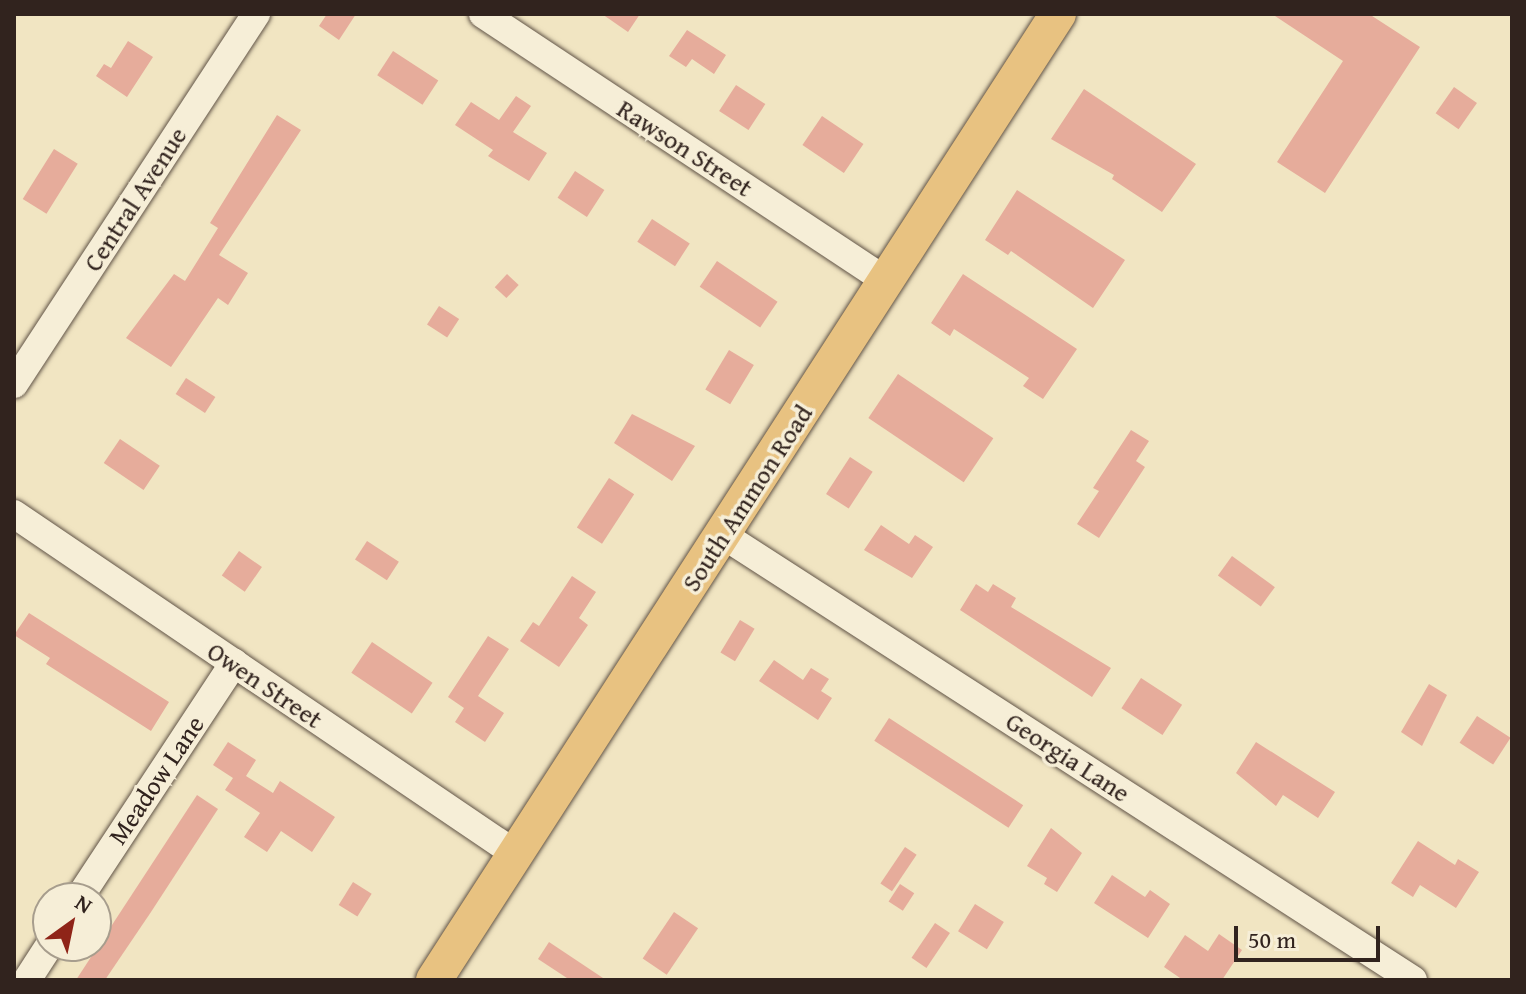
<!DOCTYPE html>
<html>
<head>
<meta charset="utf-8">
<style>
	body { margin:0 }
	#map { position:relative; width:1526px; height:994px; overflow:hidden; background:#f1e5c2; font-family:"Gentium Book Plus",serif }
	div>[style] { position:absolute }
	.building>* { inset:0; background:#e6ac9b; transform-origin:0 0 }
	.roads { filter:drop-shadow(0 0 2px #615447) drop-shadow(0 0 2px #615447) }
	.minor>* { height:28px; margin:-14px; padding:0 14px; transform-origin:14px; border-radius:14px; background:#f6eed7 }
	.major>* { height:36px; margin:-18px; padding:0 18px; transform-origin:18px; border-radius:18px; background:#e8c281 }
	span { translate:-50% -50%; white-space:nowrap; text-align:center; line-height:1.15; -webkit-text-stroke:7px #f6eed7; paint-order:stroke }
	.street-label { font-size:26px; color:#31231e }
	.frame { position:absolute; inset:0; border:16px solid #31231e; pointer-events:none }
	.north { position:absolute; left:32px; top:882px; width:80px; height:80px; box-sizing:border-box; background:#f6eed7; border:2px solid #a79d8d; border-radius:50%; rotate:33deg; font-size:22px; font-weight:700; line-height:32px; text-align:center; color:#31231e }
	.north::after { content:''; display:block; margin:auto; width:28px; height:36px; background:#8f2418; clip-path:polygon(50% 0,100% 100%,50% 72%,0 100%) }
	.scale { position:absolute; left:1234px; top:926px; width:146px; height:36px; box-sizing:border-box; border:4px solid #31231e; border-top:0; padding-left:10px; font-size:24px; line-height:28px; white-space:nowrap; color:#31231e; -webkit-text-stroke:6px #f6eed7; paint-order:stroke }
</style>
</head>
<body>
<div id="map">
	<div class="building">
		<i style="clip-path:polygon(327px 14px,356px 14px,339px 40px,319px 26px)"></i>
		<i style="clip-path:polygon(602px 14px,640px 14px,628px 32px)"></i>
		<i style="clip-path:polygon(1272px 14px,1369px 14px,1420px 47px,1325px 193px,1277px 162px,1343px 61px)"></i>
		<i style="clip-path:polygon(687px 30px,726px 55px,714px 74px,692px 59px,686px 67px,669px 56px)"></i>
		<i style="clip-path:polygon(128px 41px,153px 57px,127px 97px,96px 76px,104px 64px,111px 68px)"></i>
		<i style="left:393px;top:51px;width:54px;height:29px;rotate:33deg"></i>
		<i style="left:736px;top:85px;width:35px;height:31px;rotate:33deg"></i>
		<i style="left:1454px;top:87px;width:28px;height:32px;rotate:35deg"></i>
		<i style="clip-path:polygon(1084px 89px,1196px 164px,1162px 212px,1112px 179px,1114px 175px,1051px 139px)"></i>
		<i style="clip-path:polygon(516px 96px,531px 106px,513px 132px,547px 153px,529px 181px,488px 156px,493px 150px,455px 125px,471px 102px,499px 120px)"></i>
		<i style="clip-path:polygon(277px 115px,301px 130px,219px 255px,248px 273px,228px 305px,218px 298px,171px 367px,126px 338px,174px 274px,185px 281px,218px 228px,210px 223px)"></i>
		<i style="left:822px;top:116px;width:50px;height:35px;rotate:34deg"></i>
		<i style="left:54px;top:149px;width:28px;height:59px;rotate:32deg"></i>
		<i style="left:575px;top:171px;width:35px;height:32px;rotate:33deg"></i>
		<i style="clip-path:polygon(1017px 190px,1125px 260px,1093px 308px,1011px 251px,1008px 255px,985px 240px)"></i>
		<i style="left:652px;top:219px;width:45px;height:27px;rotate:33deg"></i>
		<i style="left:717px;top:261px;width:73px;height:31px;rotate:34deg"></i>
		<i style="left:507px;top:274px;width:16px;height:18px;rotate:43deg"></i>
		<i style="clip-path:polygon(963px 274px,1077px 349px,1043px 399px,1023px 386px,1029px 378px,954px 329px,950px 336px,931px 323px)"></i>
		<i style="left:439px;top:306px;width:24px;height:22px;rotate:33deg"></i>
		<i style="left:729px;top:350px;width:29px;height:46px;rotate:31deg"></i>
		<i style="left:898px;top:374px;width:115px;height:53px;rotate:34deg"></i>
		<i style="left:186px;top:378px;width:35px;height:19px;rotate:33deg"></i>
		<i style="clip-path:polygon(632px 414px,695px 446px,672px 481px,614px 443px)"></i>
		<i style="clip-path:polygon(1131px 430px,1149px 441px,1136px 461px,1145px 467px,1099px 538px,1077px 524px,1099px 491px,1093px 488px)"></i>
		<i style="left:120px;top:439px;width:48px;height:29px;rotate:34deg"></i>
		<i style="left:850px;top:457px;width:27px;height:44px;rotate:33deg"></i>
		<i style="left:609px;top:478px;width:30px;height:59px;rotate:33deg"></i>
		<i style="clip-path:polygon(881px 525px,909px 544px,915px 535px,933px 547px,912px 578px,864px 550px)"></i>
		<i style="left:367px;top:541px;width:38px;height:22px;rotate:33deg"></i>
		<i style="left:239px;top:551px;width:28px;height:30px;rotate:35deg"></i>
		<i style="left:1232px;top:556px;width:53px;height:24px;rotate:36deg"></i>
		<i style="clip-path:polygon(572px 576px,596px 592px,579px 618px,588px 625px,559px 667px,520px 641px,533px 622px,539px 626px)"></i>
		<i style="clip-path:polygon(976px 584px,988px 592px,993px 584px,1016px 598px,1011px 607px,1111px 668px,1092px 697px,960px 610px)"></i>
		<i style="clip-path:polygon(29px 613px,169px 702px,151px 731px,46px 664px,50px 658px,14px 635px)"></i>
		<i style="left:740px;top:620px;width:17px;height:38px;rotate:31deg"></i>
		<i style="clip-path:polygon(488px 636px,509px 649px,478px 696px,504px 713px,485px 742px,455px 722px,464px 708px,448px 697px)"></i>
		<i style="left:372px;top:642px;width:73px;height:37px;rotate:34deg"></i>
		<i style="clip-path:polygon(774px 660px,803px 680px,811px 668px,829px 679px,821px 691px,832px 698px,818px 720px,759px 681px)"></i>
		<i style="left:1141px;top:678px;width:49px;height:36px;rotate:33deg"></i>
		<i style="clip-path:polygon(1429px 684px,1447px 695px,1422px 746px,1401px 732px)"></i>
		<i style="left:1477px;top:716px;width:40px;height:32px;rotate:33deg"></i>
		<i style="left:889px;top:718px;width:160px;height:27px;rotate:33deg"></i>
		<i style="clip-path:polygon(228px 742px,256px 760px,246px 776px,273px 793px,280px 781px,335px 817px,312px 852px,281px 831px,267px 852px,244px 837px,260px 813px,225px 790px,233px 778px,213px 765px)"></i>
		<i style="clip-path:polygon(1256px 742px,1335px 792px,1318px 818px,1283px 795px,1276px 806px,1236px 773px)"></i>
		<i style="clip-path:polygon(197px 795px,218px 809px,151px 912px,105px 980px,76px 980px)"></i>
		<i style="clip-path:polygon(1051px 828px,1082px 853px,1057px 892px,1044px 884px,1047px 878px,1027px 866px)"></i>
		<i style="clip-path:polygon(1418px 841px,1455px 865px,1458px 859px,1479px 872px,1456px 908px,1420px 885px,1413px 897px,1391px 883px)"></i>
		<i style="left:905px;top:847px;width:14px;height:44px;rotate:34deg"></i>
		<i style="clip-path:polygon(1112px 875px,1145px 897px,1150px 890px,1170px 904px,1148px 938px,1094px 903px)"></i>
		<i style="left:353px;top:882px;width:22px;height:27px;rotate:32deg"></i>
		<i style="left:900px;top:884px;width:17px;height:21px;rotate:33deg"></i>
		<i style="left:975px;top:904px;width:34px;height:32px;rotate:32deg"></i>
		<i style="left:674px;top:912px;width:29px;height:56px;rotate:34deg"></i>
		<i style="left:935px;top:923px;width:18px;height:42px;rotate:34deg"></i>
		<i style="clip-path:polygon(1219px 934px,1242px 950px,1222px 980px,1183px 980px,1164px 967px,1185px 935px,1208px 951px)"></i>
		<i style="clip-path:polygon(549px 942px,606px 980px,570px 980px,538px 959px)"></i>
	</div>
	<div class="roads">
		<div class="minor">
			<i style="left:483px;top:14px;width:484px;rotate:33.5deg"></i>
			<i style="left:14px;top:384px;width:442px;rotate:-56.8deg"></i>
			<i style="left:14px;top:514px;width:608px;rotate:34.13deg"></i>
			<i style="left:723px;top:535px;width:821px;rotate:32.82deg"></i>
			<i style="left:79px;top:898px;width:282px;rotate:-56.6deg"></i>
			<i style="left:27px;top:980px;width:40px;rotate:-57.1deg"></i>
		</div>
		<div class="major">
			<i style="left:434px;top:980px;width:1150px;rotate:-57.14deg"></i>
		</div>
	</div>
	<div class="street-label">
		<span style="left:685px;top:148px;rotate:33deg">Rawson Street</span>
		<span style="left:135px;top:199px;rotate:-57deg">Central Avenue</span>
		<span style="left:747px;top:498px;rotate:-57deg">South Ammon Road</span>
		<span style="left:265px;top:685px;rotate:34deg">Owen Street</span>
		<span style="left:1068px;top:757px;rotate:33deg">Georgia Lane</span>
		<span style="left:156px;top:780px;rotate:-56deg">Meadow Lane</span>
	</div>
	<div class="frame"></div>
	<div class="north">N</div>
	<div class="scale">50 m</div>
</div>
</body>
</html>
